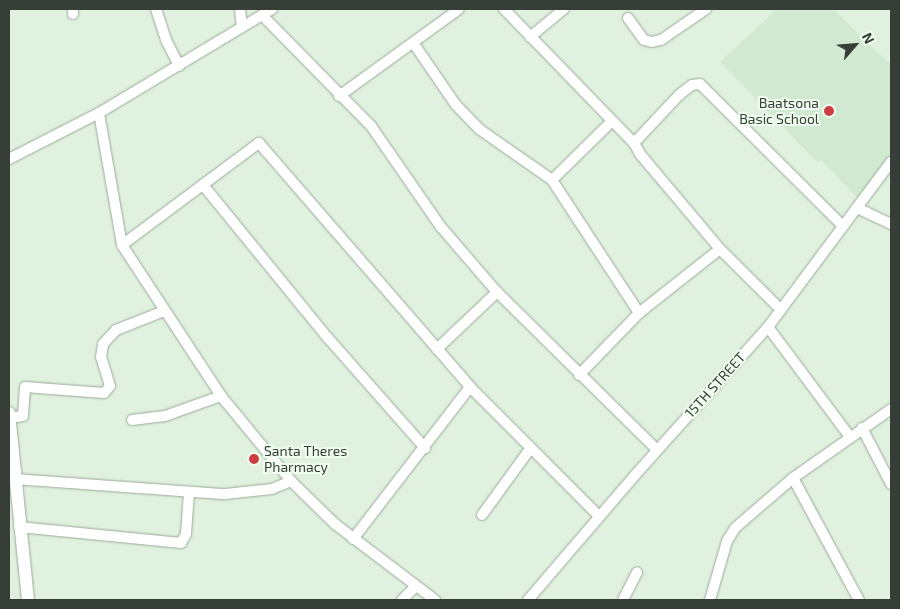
<!DOCTYPE html>
<html>
<head>
<meta charset="utf-8">
<style>
	body { margin:0 }
	#map { position:relative; width:900px; height:609px; overflow:hidden; background:#e0f2df; font-family:"Exo 2",sans-serif }
	div>[style] { position:absolute }
	.built>* { inset:0; background:#d1e9d0 }
	.roads { filter:drop-shadow(0 0 1px #9a9) drop-shadow(0 0 1px #9a9) }
	.minor>* { height:10px; margin:-5px; padding:0 5px; transform-origin:5px; border-radius:5px; background:#fff }
	.major>* { height:12px; margin:-6px; padding:0 6px; transform-origin:6px; border-radius:6px; background:#fff }
	.dots>* { width:14px; height:14px; translate:-50% -50%; box-sizing:border-box; border:2px solid #effeef; border-radius:50% }
	span { translate:-50% -50%; white-space:nowrap; text-align:center; line-height:1.15; -webkit-text-stroke:4px #effeef; paint-order:stroke }
	.poi-label { font-size:14px; color:#373e37 }
	.right { translate:-100% -50%; text-align:right }
	.left { translate:0 -50%; text-align:left }
	.street-label { font-size:14px; color:#373e37 }
	.frame { position:absolute; inset:0; border:10px solid #373e37; pointer-events:none }
	.north { position:absolute; left:830px; top:20px; width:50px; height:50px; -webkit-text-stroke:4px #effeef; paint-order:stroke; rotate:63deg; font-size:14px; font-weight:700; line-height:20px; text-align:center; color:#373e37 }
	.north::after { content:''; display:block; margin:auto; width:18px; height:22px; background:#373e37; clip-path:polygon(50% 0,100% 100%,50% 72%,0 100%) }
</style>
</head>
<body>
<div id="map">
	<div class="built">
		<i style="clip-path:polygon(777px 9px,833px 9px,891px 65px,891px 157px,857px 197px,821px 160px,818px 163px,720px 62px)"></i>
	</div>
	<div class="roads">
		<div class="minor">
			<i style="left:73px;top:9px;width:5px;rotate:90deg"></i>
			<i style="left:156px;top:9px;width:33px;rotate:72deg"></i>
			<i style="left:166px;top:40px;width:29px;rotate:63deg"></i>
			<i style="left:240px;top:9px;width:18px;rotate:84deg"></i>
			<i style="left:504px;top:9px;width:187px;rotate:45.9deg"></i>
			<i style="left:634px;top:143px;width:13px;rotate:61deg"></i>
			<i style="left:640px;top:154px;width:124px;rotate:49.9deg"></i>
			<i style="left:720px;top:249px;width:86px;rotate:45deg"></i>
			<i style="left:263px;top:16px;width:154px;rotate:45.5deg"></i>
			<i style="left:371px;top:126px;width:123px;rotate:55.3deg"></i>
			<i style="left:441px;top:227px;width:86px;rotate:49.3deg"></i>
			<i style="left:497px;top:292px;width:225px;rotate:44.6deg"></i>
			<i style="left:628px;top:18px;width:27px;rotate:54deg"></i>
			<i style="left:644px;top:40px;width:8px;rotate:14deg"></i>
			<i style="left:652px;top:42px;width:9px;rotate:-13deg"></i>
			<i style="left:661px;top:40px;width:55px;rotate:-34.6deg"></i>
			<i style="left:530px;top:37px;width:44px;rotate:-39.5deg"></i>
			<i style="left:414px;top:44px;width:74px;rotate:55.5deg"></i>
			<i style="left:456px;top:105px;width:33px;rotate:46deg"></i>
			<i style="left:479px;top:129px;width:89px;rotate:34.9deg"></i>
			<i style="left:552px;top:180px;width:159px;rotate:56.8deg"></i>
			<i style="left:339px;top:96px;width:148px;rotate:-35.9deg"></i>
			<i style="left:99px;top:113px;width:134px;rotate:80.1deg"></i>
			<i style="left:122px;top:245px;width:181px;rotate:56.7deg"></i>
			<i style="left:221px;top:396px;width:110px;rotate:50.5deg"></i>
			<i style="left:291px;top:481px;width:62px;rotate:44.3deg"></i>
			<i style="left:335px;top:524px;width:126px;rotate:37.2deg"></i>
			<i style="left:634px;top:143px;width:66px;rotate:-46.8deg"></i>
			<i style="left:679px;top:95px;width:16px;rotate:-38deg"></i>
			<i style="left:692px;top:85px;width:8px;rotate:-7deg"></i>
			<i style="left:700px;top:84px;width:200px;rotate:44.8deg"></i>
			<i style="left:9px;top:159px;width:101px;rotate:-27.1deg"></i>
			<i style="left:99px;top:113px;width:202px;rotate:-31deg"></i>
			<i style="left:552px;top:180px;width:83px;rotate:-44.5deg"></i>
			<i style="left:203px;top:185px;width:198px;rotate:50.8deg"></i>
			<i style="left:328px;top:338px;width:147px;rotate:48.6deg"></i>
			<i style="left:857px;top:208px;width:38px;rotate:25deg"></i>
			<i style="left:122px;top:245px;width:171px;rotate:-36.7deg"></i>
			<i style="left:259px;top:143px;width:323px;rotate:49.1deg"></i>
			<i style="left:470px;top:387px;width:182px;rotate:45deg"></i>
			<i style="left:768px;top:327px;width:137px;rotate:53.3deg"></i>
			<i style="left:437px;top:349px;width:83px;rotate:-43.5deg"></i>
			<i style="left:579px;top:375px;width:86px;rotate:-45.9deg"></i>
			<i style="left:639px;top:313px;width:103px;rotate:-38.3deg"></i>
			<i style="left:9px;top:418px;width:14px;rotate:-8deg"></i>
			<i style="left:23px;top:416px;width:29px;rotate:-86deg"></i>
			<i style="left:25px;top:387px;width:79px;rotate:4.3deg"></i>
			<i style="left:104px;top:393px;width:9px;rotate:-49deg"></i>
			<i style="left:110px;top:386px;width:30px;rotate:-107deg"></i>
			<i style="left:101px;top:357px;width:13px;rotate:-81deg"></i>
			<i style="left:103px;top:344px;width:19px;rotate:-47deg"></i>
			<i style="left:116px;top:330px;width:52px;rotate:-21.6deg"></i>
			<i style="left:132px;top:420px;width:33px;rotate:-7deg"></i>
			<i style="left:165px;top:416px;width:59px;rotate:-19.7deg"></i>
			<i style="left:862px;top:428px;width:63px;rotate:62.6deg"></i>
			<i style="left:793px;top:478px;width:139px;rotate:61.6deg"></i>
			<i style="left:14px;top:479px;width:212px;rotate:4.1deg"></i>
			<i style="left:225px;top:494px;width:47px;rotate:-6.1deg"></i>
			<i style="left:272px;top:489px;width:21px;rotate:-23deg"></i>
			<i style="left:482px;top:515px;width:82px;rotate:-54deg"></i>
			<i style="left:19px;top:527px;width:163px;rotate:5.6deg"></i>
			<i style="left:181px;top:543px;width:10px;rotate:-61deg"></i>
			<i style="left:186px;top:534px;width:42px;rotate:-85.9deg"></i>
			<i style="left:353px;top:539px;width:192px;rotate:-52.4deg"></i>
			<i style="left:402px;top:600px;width:18px;rotate:-45deg"></i>
			<i style="left:528px;top:600px;width:166px;rotate:-49.4deg"></i>
			<i style="left:636px;top:474px;width:198px;rotate:-48.1deg"></i>
			<i style="left:768px;top:327px;width:206px;rotate:-53.3deg"></i>
			<i style="left:623px;top:600px;width:31px;rotate:-63deg"></i>
			<i style="left:710px;top:600px;width:61px;rotate:-73.9deg"></i>
			<i style="left:727px;top:541px;width:15px;rotate:-58deg"></i>
			<i style="left:735px;top:528px;width:77px;rotate:-40.8deg"></i>
			<i style="left:793px;top:478px;width:120px;rotate:-35.1deg"></i>
		</div>
		<div class="major">
			<i style="left:9px;top:413px;width:188px;rotate:84.2deg"></i>
		</div>
	</div>
	<div class="dots">
		<i style="left:829px;top:111px;background:#cd3d42"></i>
		<i style="left:254px;top:459px;background:#cd3d42"></i>
	</div>
	<div class="poi-label">
		<span class="right" style="left:819px;top:111px">Baatsona<br>Basic School</span>
		<span class="left" style="left:264px;top:459px">Santa Theres<br>Pharmacy</span>
	</div>
	<div class="street-label">
		<span style="left:715px;top:385px;rotate:-48deg">15TH STREET</span>
	</div>
	<div class="frame"></div>
	<div class="north">N</div>
</div>
</body>
</html>
